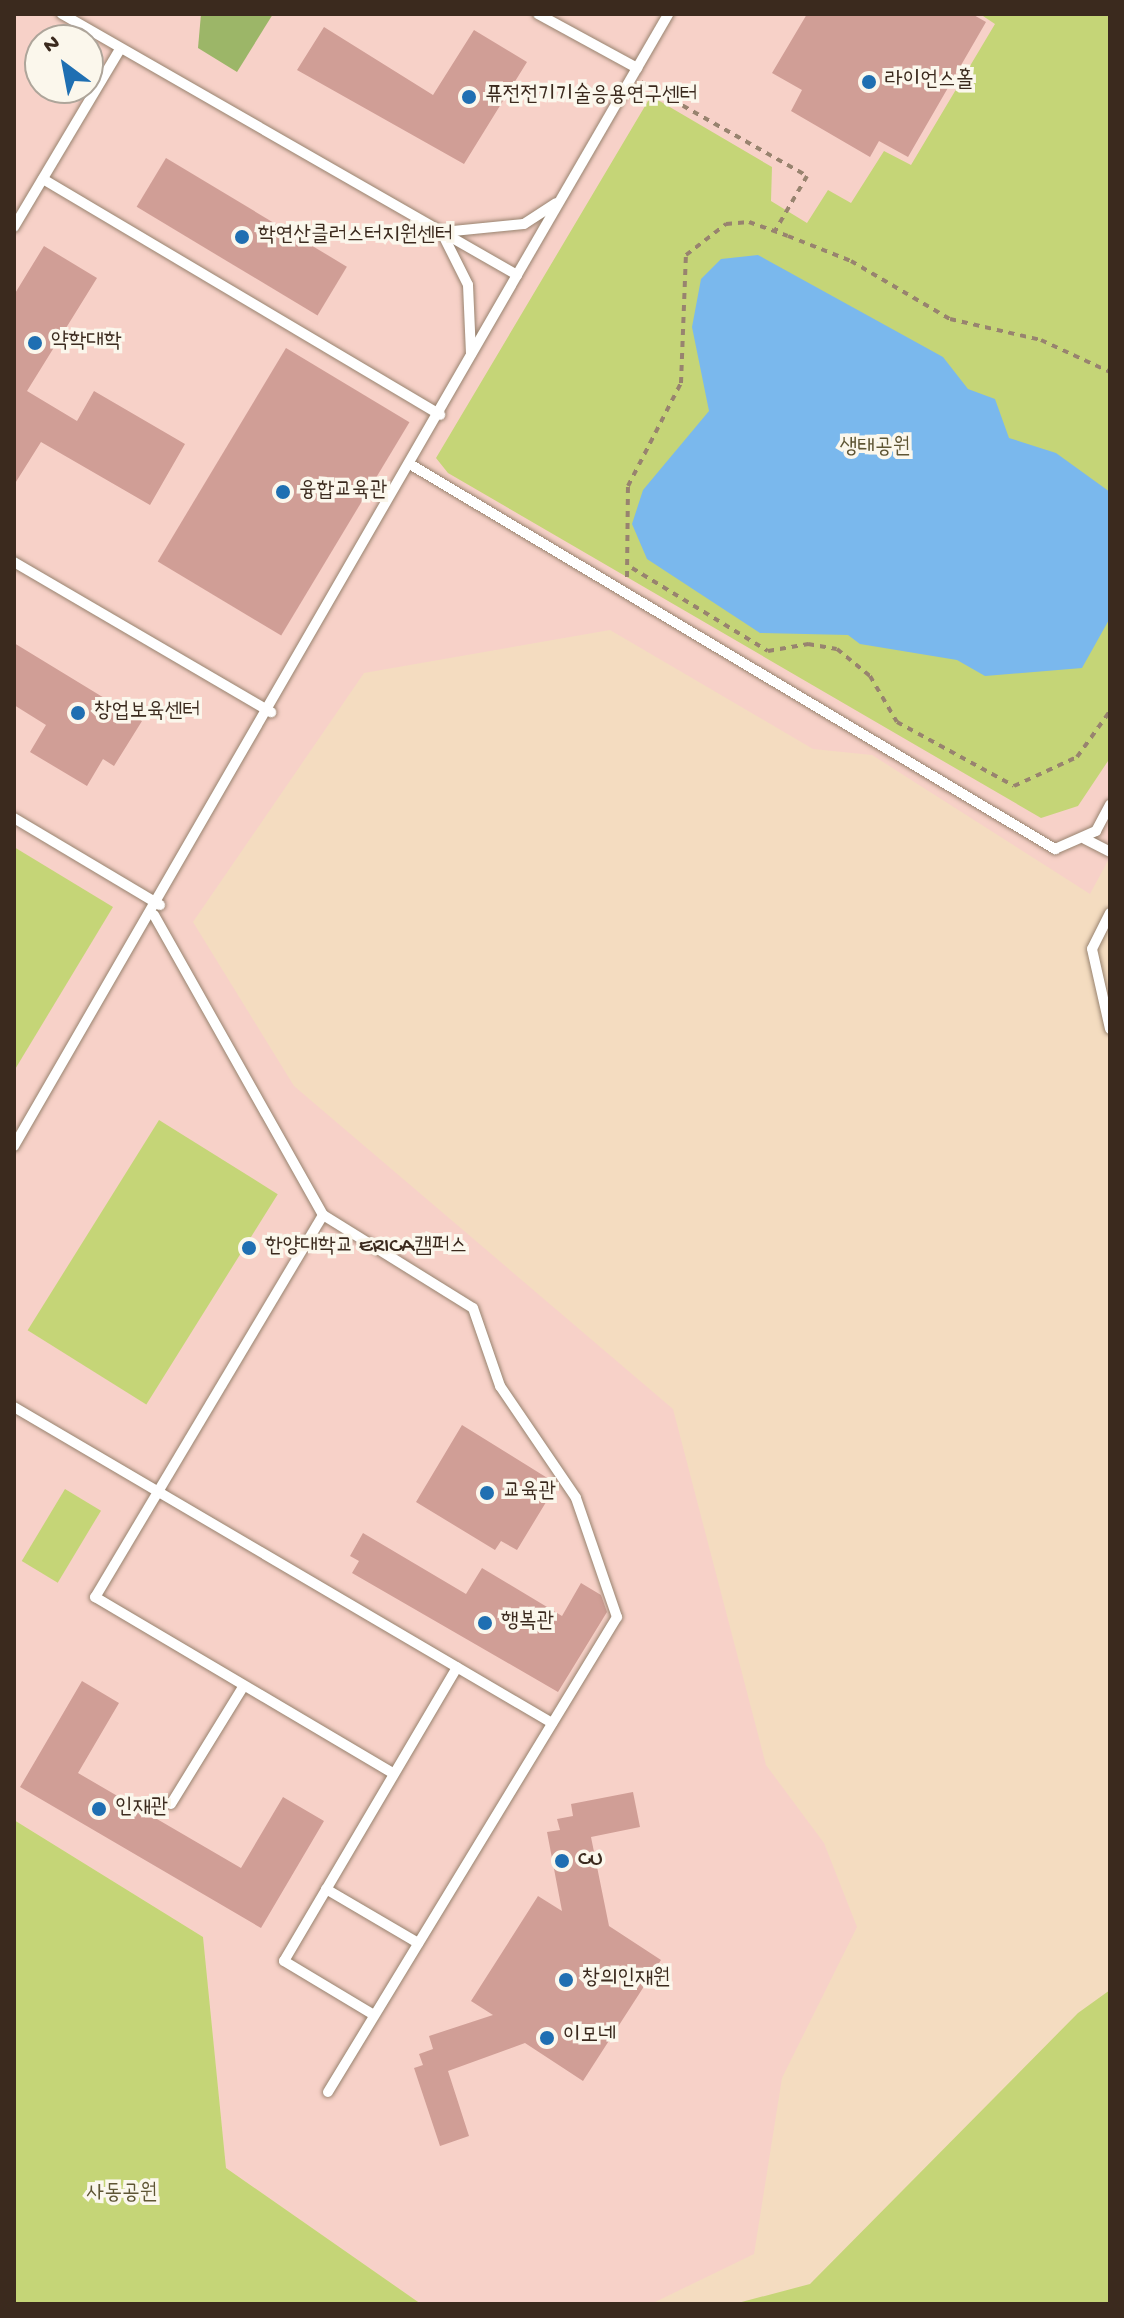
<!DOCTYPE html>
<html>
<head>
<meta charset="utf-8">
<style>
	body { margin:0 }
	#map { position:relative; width:1124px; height:2318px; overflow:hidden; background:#f4dcc0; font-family:"Gochi Hand","Poor Story",sans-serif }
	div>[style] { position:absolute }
	.built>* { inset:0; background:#f7d1c8 }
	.green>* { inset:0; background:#c5d577; transform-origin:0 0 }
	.forest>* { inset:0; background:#9cb668 }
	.water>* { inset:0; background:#7ab8ed }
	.building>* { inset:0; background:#d09e96; transform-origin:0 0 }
	.path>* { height:4px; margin-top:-2px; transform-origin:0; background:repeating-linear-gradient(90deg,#98836f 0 6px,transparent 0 12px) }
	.roads { filter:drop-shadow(0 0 2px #98836f) drop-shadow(0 0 2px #98836f) }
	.lane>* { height:10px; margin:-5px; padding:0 5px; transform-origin:5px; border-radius:5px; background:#fff }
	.dots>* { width:22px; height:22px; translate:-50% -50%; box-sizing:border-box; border:4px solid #fbf7ec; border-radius:50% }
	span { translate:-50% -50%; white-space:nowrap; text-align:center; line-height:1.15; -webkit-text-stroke:7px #fbf7ec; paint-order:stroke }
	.poi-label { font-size:22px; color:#3b2a1e }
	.left { translate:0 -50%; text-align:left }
	.park-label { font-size:22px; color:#5e5534 }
	.frame { position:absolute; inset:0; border:16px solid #3b2a1e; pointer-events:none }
	.north { position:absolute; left:24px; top:24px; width:80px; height:80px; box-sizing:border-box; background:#fbf7ec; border:2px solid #aea59a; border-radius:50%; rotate:328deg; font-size:22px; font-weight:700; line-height:32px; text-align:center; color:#3b2a1e }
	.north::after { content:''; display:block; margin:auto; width:28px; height:36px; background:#1f6fb2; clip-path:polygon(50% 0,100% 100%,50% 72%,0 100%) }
</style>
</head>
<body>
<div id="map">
	<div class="built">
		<i style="clip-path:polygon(evenodd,14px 14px,1110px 14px,1110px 857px,1090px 894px,872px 755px,813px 749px,610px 630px,364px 673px,193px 922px,294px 1086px,673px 1409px,766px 1765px,824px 1843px,857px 1927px,782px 2078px,754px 2254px,651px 2304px,421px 2304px,226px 2168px,203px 1937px,14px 1820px,14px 14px,40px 40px,88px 40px,88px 88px,40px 88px,40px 40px)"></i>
	</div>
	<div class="green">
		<i style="clip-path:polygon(980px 14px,1110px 14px,1110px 758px,1078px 806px,1041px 818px,448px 473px,436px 458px,651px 96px,772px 167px,771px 201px,807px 223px,828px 190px,851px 203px,884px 151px,911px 165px,995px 24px)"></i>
		<i style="clip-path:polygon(14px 847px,113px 907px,14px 1071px)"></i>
		<i style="left:159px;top:1120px;width:140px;height:248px;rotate:32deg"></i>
		<i style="left:65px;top:1489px;width:42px;height:84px;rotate:31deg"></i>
		<i style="clip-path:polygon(14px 1820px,203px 1937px,226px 2168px,421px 2304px,14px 2304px)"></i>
		<i style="clip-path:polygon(1110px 1990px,1110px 2304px,734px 2304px,810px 2284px,1078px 2013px)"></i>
	</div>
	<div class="forest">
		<i style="clip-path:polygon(201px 14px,273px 14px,237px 72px,198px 48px)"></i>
	</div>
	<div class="water">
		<i style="clip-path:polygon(758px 255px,943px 357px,968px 389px,995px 399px,1009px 438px,1056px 453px,1110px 492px,1110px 618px,1082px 668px,985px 676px,957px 660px,860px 644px,848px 635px,760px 633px,647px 559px,632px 524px,643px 490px,709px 411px,692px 327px,701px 279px,721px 259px)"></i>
	</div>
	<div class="building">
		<i style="clip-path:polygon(807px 14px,972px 14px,986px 22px,908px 157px,879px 141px,870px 157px,791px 111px,802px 90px,772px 73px)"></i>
		<i style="clip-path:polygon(324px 27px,433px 95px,474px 30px,527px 62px,464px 164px,297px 70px)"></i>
		<i style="left:166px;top:158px;width:211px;height:57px;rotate:31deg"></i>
		<i style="clip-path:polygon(44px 246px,97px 278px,27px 391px,77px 421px,94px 391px,185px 444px,150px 505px,41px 442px,14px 485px,14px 295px)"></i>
		<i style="left:286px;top:348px;width:144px;height:249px;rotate:31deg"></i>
		<i style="clip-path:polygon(14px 643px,142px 721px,114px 766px,103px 759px,87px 786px,30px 752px,46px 725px,14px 705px)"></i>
		<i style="clip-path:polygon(462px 1425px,557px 1484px,517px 1550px,501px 1541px,495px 1550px,416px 1502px)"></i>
		<i style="clip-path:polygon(363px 1533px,466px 1594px,482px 1568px,562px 1616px,581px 1583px,601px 1595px,607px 1612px,558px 1692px,352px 1573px,359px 1561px,350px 1556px)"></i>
		<i style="clip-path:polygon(82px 1681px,119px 1703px,78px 1773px,241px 1868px,283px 1797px,324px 1821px,261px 1928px,20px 1787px)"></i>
		<i style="clip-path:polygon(633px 1792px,640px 1827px,591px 1837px,609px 1926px,661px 1960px,583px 2081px,525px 2043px,448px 2071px,469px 2136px,440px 2146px,414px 2068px,423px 2065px,419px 2054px,433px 2049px,429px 2036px,493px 2015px,471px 2001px,538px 1896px,562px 1911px,547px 1832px,560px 1830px,557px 1819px,573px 1816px,571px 1804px)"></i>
	</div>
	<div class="path">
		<i style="left:641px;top:82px;width:191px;rotate:29.5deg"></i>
		<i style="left:807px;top:176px;width:64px;rotate:120.2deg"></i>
		<i style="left:632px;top:568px;width:159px;rotate:31.4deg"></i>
		<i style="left:768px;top:651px;width:41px;rotate:-9.9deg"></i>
		<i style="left:808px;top:644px;width:29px;rotate:10deg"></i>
		<i style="left:837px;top:649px;width:43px;rotate:39.3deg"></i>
		<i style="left:870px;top:676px;width:53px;rotate:59.6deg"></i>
		<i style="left:897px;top:722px;width:133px;rotate:28.7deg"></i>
		<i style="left:1014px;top:786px;width:69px;rotate:-24.7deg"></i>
		<i style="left:1077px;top:757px;width:57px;rotate:-54.3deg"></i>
		<i style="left:627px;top:577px;width:91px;rotate:-89.4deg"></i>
		<i style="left:628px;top:486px;width:116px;rotate:-62.8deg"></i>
		<i style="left:681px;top:383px;width:128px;rotate:-87.8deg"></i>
		<i style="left:686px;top:255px;width:51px;rotate:-37.8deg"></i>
		<i style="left:726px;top:224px;width:23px;rotate:-5deg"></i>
		<i style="left:749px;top:222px;width:41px;rotate:19.7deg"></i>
		<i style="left:788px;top:236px;width:68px;rotate:21.6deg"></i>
		<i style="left:851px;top:261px;width:115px;rotate:30.4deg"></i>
		<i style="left:950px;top:319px;width:93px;rotate:13deg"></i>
		<i style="left:1041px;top:340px;width:76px;rotate:24.9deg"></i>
	</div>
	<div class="roads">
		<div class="lane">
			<i style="left:538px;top:14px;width:113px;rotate:28.6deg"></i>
			<i style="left:43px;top:179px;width:462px;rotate:30.7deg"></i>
			<i style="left:14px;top:227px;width:207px;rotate:-59.2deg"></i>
			<i style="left:443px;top:232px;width:81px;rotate:-5.6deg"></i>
			<i style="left:524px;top:224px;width:38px;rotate:-33deg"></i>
			<i style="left:442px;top:233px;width:58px;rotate:63.4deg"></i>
			<i style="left:468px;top:285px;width:69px;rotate:87.5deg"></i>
			<i style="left:517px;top:275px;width:302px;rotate:-59.9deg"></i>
			<i style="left:413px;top:466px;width:748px;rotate:30.82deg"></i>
			<i style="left:1055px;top:849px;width:45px;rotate:-23.7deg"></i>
			<i style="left:1096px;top:831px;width:30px;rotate:-62deg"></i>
			<i style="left:14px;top:562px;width:298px;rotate:30.3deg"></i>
			<i style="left:14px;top:818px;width:170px;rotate:30.8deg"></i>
			<i style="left:1085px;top:839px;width:28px;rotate:27deg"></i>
			<i style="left:1110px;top:913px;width:40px;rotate:116.6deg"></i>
			<i style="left:1092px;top:949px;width:82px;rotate:77.3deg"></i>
			<i style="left:154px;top:915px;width:344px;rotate:60.6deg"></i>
			<i style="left:323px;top:1215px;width:176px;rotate:31.8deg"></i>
			<i style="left:473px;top:1308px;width:83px;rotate:70.9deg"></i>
			<i style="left:500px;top:1386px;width:135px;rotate:55.8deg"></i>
			<i style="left:576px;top:1498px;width:126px;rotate:71deg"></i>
			<i style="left:617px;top:1617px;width:556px;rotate:121.32deg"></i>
			<i style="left:14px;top:1146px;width:1006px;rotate:-59.99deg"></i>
			<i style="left:517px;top:275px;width:525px;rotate:-150.16deg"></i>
			<i style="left:323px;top:1215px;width:445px;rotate:120.8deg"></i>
			<i style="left:95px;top:1597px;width:347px;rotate:30.6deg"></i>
			<i style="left:14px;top:1407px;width:624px;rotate:30.43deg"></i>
			<i style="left:171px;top:1804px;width:137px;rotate:-58.4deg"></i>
			<i style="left:326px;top:1889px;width:107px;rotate:30.4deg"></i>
			<i style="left:374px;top:2015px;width:105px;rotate:-149deg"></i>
			<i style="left:284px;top:1961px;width:341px;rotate:-59.5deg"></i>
		</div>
	</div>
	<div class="dots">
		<i style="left:869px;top:82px;background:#1f6fb2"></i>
		<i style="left:469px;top:97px;background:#1f6fb2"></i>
		<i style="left:242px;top:237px;background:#1f6fb2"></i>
		<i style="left:35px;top:343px;background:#1f6fb2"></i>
		<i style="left:283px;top:492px;background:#1f6fb2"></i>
		<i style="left:78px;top:713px;background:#1f6fb2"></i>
		<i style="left:249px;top:1248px;background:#1f6fb2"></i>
		<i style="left:487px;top:1493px;background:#1f6fb2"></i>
		<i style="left:485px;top:1623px;background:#1f6fb2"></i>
		<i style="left:99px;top:1809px;background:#1f6fb2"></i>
		<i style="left:562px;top:1861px;background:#1f6fb2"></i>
		<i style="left:566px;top:1980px;background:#1f6fb2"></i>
		<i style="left:547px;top:2038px;background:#1f6fb2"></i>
	</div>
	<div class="poi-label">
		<span class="left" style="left:885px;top:82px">라이언스홀</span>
		<span class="left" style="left:485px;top:97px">퓨전전기기술응용연구센터</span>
		<span class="left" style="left:258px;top:237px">학연산클러스터지원센터</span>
		<span class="left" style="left:51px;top:343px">약학대학</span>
		<span class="left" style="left:299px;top:492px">융합교육관</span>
		<span class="left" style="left:94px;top:713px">창업보육센터</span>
		<span class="left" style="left:265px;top:1248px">한양대학교 ERICA캠퍼스</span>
		<span class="left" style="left:503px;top:1493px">교육관</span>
		<span class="left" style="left:501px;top:1623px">행복관</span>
		<span class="left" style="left:115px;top:1809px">인재관</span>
		<span class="left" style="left:578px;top:1861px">CU</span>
		<span class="left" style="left:582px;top:1980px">창의인재원</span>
		<span class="left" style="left:563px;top:2038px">이모네</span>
	</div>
	<div class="park-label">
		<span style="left:875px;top:449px">생태공원</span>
		<span style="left:122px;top:2195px">사동공원</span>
	</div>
	<div class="frame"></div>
	<div class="north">N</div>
</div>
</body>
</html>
